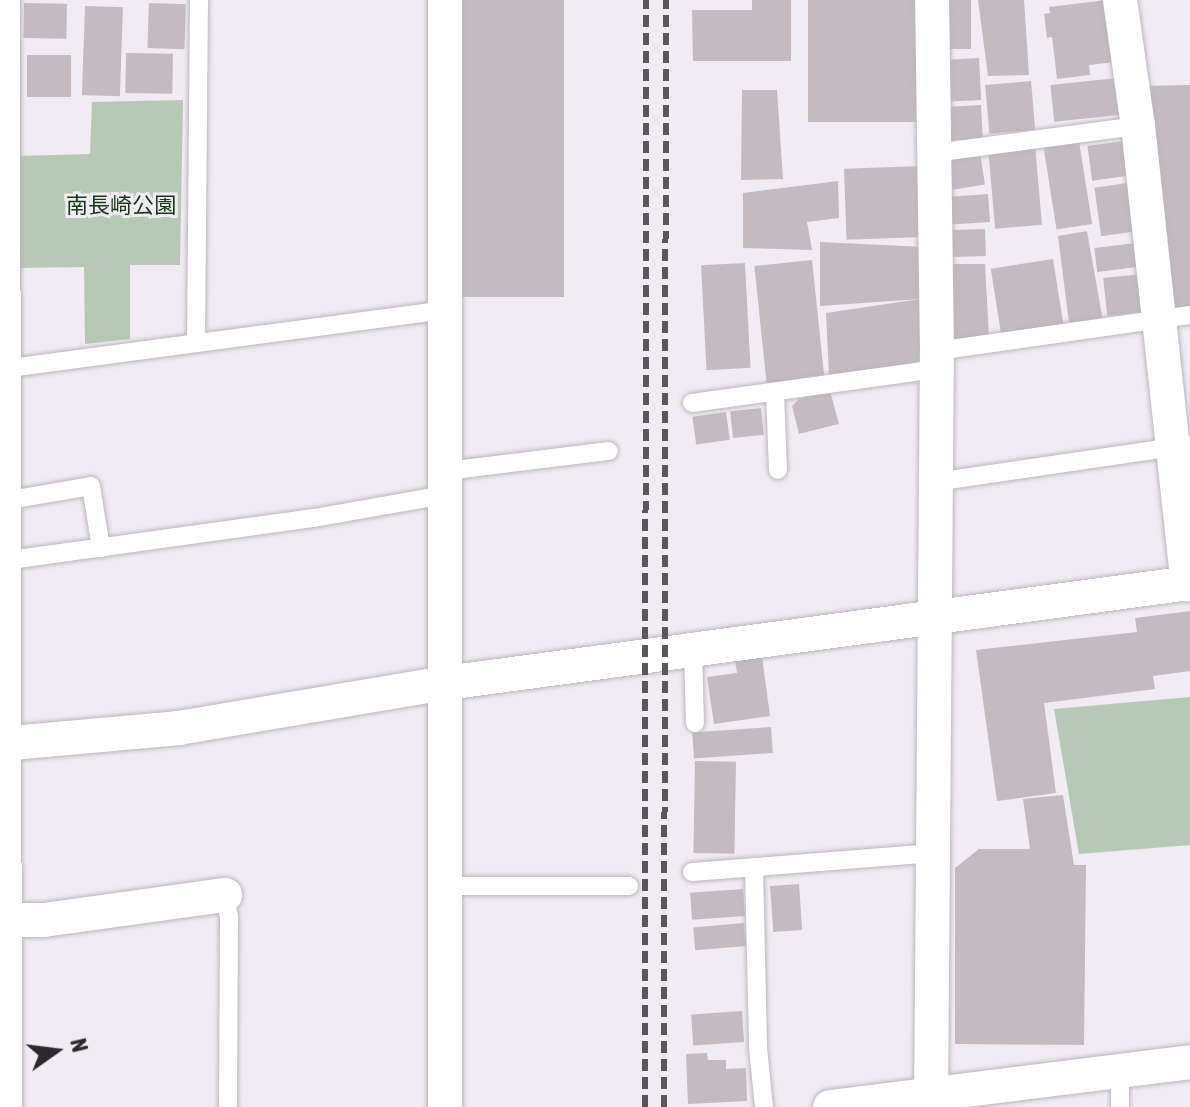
<!DOCTYPE html>
<html>
<head>
<meta charset="utf-8">
<style>
	body { margin:0 }
	#map { position:relative; width:1190px; height:1107px; overflow:hidden; background:#f1ebf3; font-family:"Asap Condensed","Noto Sans JP",sans-serif }
	div>[style] { position:absolute }
	.green>* { inset:0; background:#b8c8b7 }
	.building>* { inset:0; background:#c4bbc1; transform-origin:0 0 }
	.roads { filter:drop-shadow(0 0 2px #bbb5bd) drop-shadow(0 0 2px #bbb5bd) }
	.service>* { height:18px; margin:-9px; padding:0 9px; transform-origin:9px; border-radius:9px; background:#fff }
	.minor>* { height:34px; margin:-17px; padding:0 17px; transform-origin:17px; border-radius:17px; background:#fff }
	.rail>* { height:6px; margin-top:-3px; transform-origin:0; background:repeating-linear-gradient(90deg,#5a575b 0 12px,transparent 0 18px) }
	span { translate:-50% -50%; white-space:nowrap; text-align:center; line-height:1.15; -webkit-text-stroke:6px #f1ebf3; paint-order:stroke }
	.park-label { font-size:22px; color:#163917 }
	.north { position:absolute; left:16px; top:1011px; width:80px; height:80px; -webkit-text-stroke:6px #f1ebf3; paint-order:stroke; rotate:76deg; font-size:22px; font-weight:700; line-height:32px; text-align:center; color:#2c292c }
	.north::after { content:''; display:block; margin:auto; width:28px; height:36px; background:#2c292c; clip-path:polygon(50% 0,100% 100%,50% 72%,0 100%) }
</style>
</head>
<body>
<div id="map">
	<div class="green">
		<i style="clip-path:polygon(183px 100px,180px 265px,130px 265px,130px 339px,85px 344px,84px 267px,19px 268px,19px 156px,90px 154px,92px 102px)"></i>
		<i style="clip-path:polygon(1190px 697px,1190px 845px,1079px 854px,1054px 709px)"></i>
	</div>
	<div class="building">
		<i style="left:456px;top:0;width:108px;height:297px"></i>
		<i style="clip-path:polygon(752px 0,791px 0,791px 61px,693px 61px,692px 10px,752px 10px)"></i>
		<i style="left:808px;top:0;width:111px;height:122px"></i>
		<i style="left:944px;top:0;width:27px;height:49px"></i>
		<i style="clip-path:polygon(978px 0,1024px 0,1029px 75px,988px 76px)"></i>
		<i style="clip-path:polygon(1107px 0,1115px 62px,1089px 65px,1090px 75px,1057px 79px,1052px 37px,1047px 38px,1044px 14px,1050px 13px,1049px 7px)"></i>
		<i style="left:24px;top:3px;width:43px;height:35px;rotate:1deg"></i>
		<i style="left:149px;top:3px;width:37px;height:45px;rotate:2deg"></i>
		<i style="left:85px;top:6px;width:38px;height:89px;rotate:2deg"></i>
		<i style="left:126px;top:53px;width:47px;height:40px;rotate:1deg"></i>
		<i style="left:27px;top:55px;width:44px;height:42px"></i>
		<i style="left:979px;top:58px;width:42px;height:36px;rotate:87deg"></i>
		<i style="left:1117px;top:78px;width:37px;height:67px;rotate:84deg"></i>
		<i style="left:1031px;top:81px;width:49px;height:46px;rotate:85deg"></i>
		<i style="clip-path:polygon(1190px 85px,1190px 306px,1161px 310px,1143px 86px)"></i>
		<i style="clip-path:polygon(742px 90px,777px 90px,783px 179px,741px 180px)"></i>
		<i style="left:981px;top:105px;width:34px;height:38px;rotate:87deg"></i>
		<i style="left:1079px;top:141px;width:84px;height:36px;rotate:81deg"></i>
		<i style="left:1123px;top:141px;width:35px;height:36px;rotate:82deg"></i>
		<i style="left:1035px;top:145px;width:80px;height:47px;rotate:85deg"></i>
		<i style="left:980px;top:153px;width:32px;height:39px;rotate:81deg"></i>
		<i style="left:921px;top:166px;width:71px;height:77px;rotate:88deg"></i>
		<i style="clip-path:polygon(838px 181px,839px 218px,807px 222px,812px 250px,743px 248px,743px 193px)"></i>
		<i style="left:1128px;top:183px;width:49px;height:34px;rotate:82deg"></i>
		<i style="left:988px;top:194px;width:28px;height:45px;rotate:86deg"></i>
		<i style="left:985px;top:229px;width:27px;height:39px;rotate:88deg"></i>
		<i style="clip-path:polygon(1087px 231px,1103px 321px,1069px 322px,1058px 236px)"></i>
		<i style="clip-path:polygon(820px 242px,925px 247px,928px 363px,829px 375px,826px 313px,920px 299px,820px 306px)"></i>
		<i style="left:1136px;top:243px;width:24px;height:42px;rotate:83deg"></i>
		<i style="left:1053px;top:259px;width:70px;height:63px;rotate:81deg"></i>
		<i style="left:812px;top:260px;width:118px;height:58px;rotate:84deg"></i>
		<i style="left:745px;top:263px;width:105px;height:44px;rotate:87deg"></i>
		<i style="clip-path:polygon(946px 264px,985px 264px,989px 337px,942px 343px)"></i>
		<i style="left:1142px;top:274px;width:38px;height:39px;rotate:84deg"></i>
		<i style="clip-path:polygon(830px 391px,839px 424px,799px 434px,792px 406px,799px 399px)"></i>
		<i style="left:761px;top:408px;width:27px;height:31px;rotate:84deg"></i>
		<i style="left:726px;top:412px;width:28px;height:34px;rotate:82deg"></i>
		<i style="clip-path:polygon(1190px 611px,1190px 671px,1153px 676px,1155px 689px,1044px 703px,1056px 793px,997px 801px,976px 650px,1137px 632px,1135px 618px)"></i>
		<i style="clip-path:polygon(762px 657px,770px 716px,714px 724px,707px 677px,737px 673px,735px 661px)"></i>
		<i style="left:771px;top:727px;width:26px;height:79px;rotate:86deg"></i>
		<i style="left:695px;top:761px;width:41px;height:92px;rotate:1deg"></i>
		<i style="clip-path:polygon(1063px 795px,1074px 865px,1086px 865px,1084px 1045px,955px 1044px,955px 868px,979px 849px,1030px 849px,1023px 799px)"></i>
		<i style="left:799px;top:884px;width:46px;height:29px;rotate:86deg"></i>
		<i style="left:743px;top:889px;width:27px;height:53px;rotate:86deg"></i>
		<i style="left:744px;top:923px;width:23px;height:51px;rotate:85deg"></i>
		<i style="left:742px;top:1011px;width:31px;height:51px;rotate:86deg"></i>
		<i style="clip-path:polygon(707px 1053px,708px 1060px,726px 1060px,726px 1069px,746px 1068px,747px 1101px,688px 1104px,686px 1054px)"></i>
	</div>
	<div class="roads">
		<div class="service">
			<i style="left:935px;top:153px;width:205px;rotate:-7.6deg"></i>
			<i style="left:196px;top:343px;width:343px;rotate:-89.5deg"></i>
			<i style="left:937px;top:351px;width:256px;rotate:-8.1deg"></i>
			<i style="left:3px;top:369px;width:446px;rotate:-7.6deg"></i>
			<i style="left:775px;top:392px;width:78px;rotate:87.8deg"></i>
			<i style="left:692px;top:403px;width:246px;rotate:-7.9deg"></i>
			<i style="left:446px;top:471px;width:164px;rotate:-7deg"></i>
			<i style="left:935px;top:482px;width:258px;rotate:-8.3deg"></i>
			<i style="left:4px;top:501px;width:88px;rotate:-9.8deg"></i>
			<i style="left:91px;top:486px;width:63px;rotate:80.8deg"></i>
			<i style="left:3px;top:561px;width:314px;rotate:-7.9deg"></i>
			<i style="left:314px;top:518px;width:133px;rotate:-10deg"></i>
			<i style="left:693px;top:651px;width:72px;rotate:88.4deg"></i>
			<i style="left:754px;top:867px;width:181px;rotate:88.7deg"></i>
			<i style="left:758px;top:1048px;width:59px;rotate:84.2deg"></i>
			<i style="left:692px;top:872px;width:240px;rotate:-4.5deg"></i>
			<i style="left:445px;top:886px;width:184px"></i>
			<i style="left:225px;top:895px;width:22px;rotate:80deg"></i>
			<i style="left:229px;top:917px;width:190px;rotate:90.3deg"></i>
			<i style="left:1120px;top:1071px;width:36px;rotate:90deg"></i>
		</div>
		<div class="minor">
			<i style="left:3px;top:0;width:1107px;rotate:89.9deg"></i>
			<i style="left:1120px;top:0;width:127px;rotate:81.9deg"></i>
			<i style="left:1138px;top:126px;width:461px;rotate:83.8deg"></i>
			<i style="left:0;top:744px;width:180px;rotate:-5.1deg"></i>
			<i style="left:179px;top:728px;width:271px;rotate:-9.6deg"></i>
			<i style="left:446px;top:683px;width:751px;rotate:-7.66deg"></i>
			<i style="left:4px;top:920px;width:40px"></i>
			<i style="left:44px;top:920px;width:183px;rotate:-7.9deg"></i>
			<i style="left:445px;top:1107px;width:1107px;rotate:-90deg"></i>
			<i style="left:830px;top:1107px;width:363px;rotate:-7.1deg"></i>
			<i style="left:931px;top:1107px;width:756px;rotate:-89.55deg"></i>
			<i style="left:937px;top:351px;width:351px;rotate:-90.8deg"></i>
		</div>
	</div>
	<div class="rail">
		<i style="left:645px;top:1107px;width:1107px;rotate:-89.95deg"></i>
		<i style="left:664px;top:1107px;width:1107px;rotate:-89.9deg"></i>
	</div>
	<div class="park-label">
		<span style="left:121px;top:206px">南長崎公園</span>
	</div>
	<div class="north">N</div>
</div>
</body>
</html>
